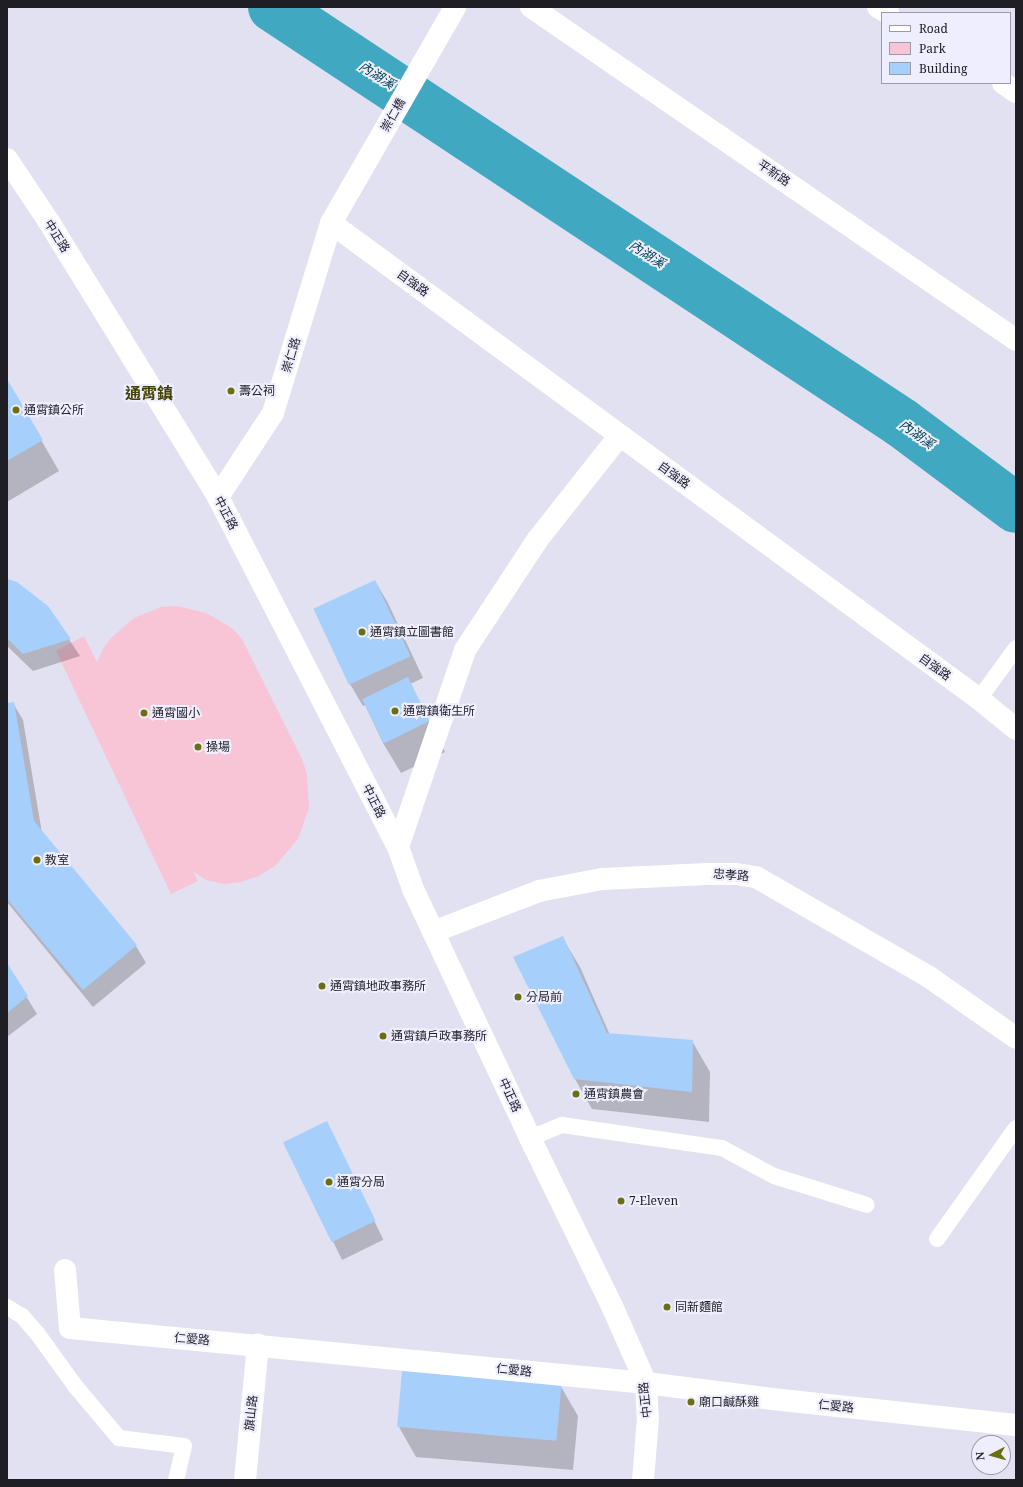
<!DOCTYPE html>
<html>
<head>
<meta charset="utf-8">
<style>
	body { margin:0 }
	#map { position:relative; width:1023px; height:1487px; overflow:hidden; background:#e1e1f1; font-family:"Noto Serif","Noto Sans TC",serif }
	div>[style] { position:absolute }
	.green>* { inset:0; background:#f8c5d7 }
	.shadow>* { inset:0; background:#0003; transform-origin:0 0 }
	.river>* { height:50px; margin:-25px; padding:0 25px; transform-origin:25px; border-radius:25px; background:#40a9c1 }
	.building>* { inset:0; background:#a7cffc; transform-origin:0 0 }
	.lane>* { height:16px; margin:-8px; padding:0 8px; transform-origin:8px; border-radius:8px; background:#fff }
	.street>* { height:22px; margin:-11px; padding:0 11px; transform-origin:11px; border-radius:11px; background:#fff }
	.secondary>* { height:22px; margin:-11px; padding:0 11px; transform-origin:11px; border-radius:11px; background:#fff }
	.dots>* { width:11px; height:11px; translate:-50% -50%; box-sizing:border-box; border:2px solid #eef; border-radius:50% }
	span { translate:-50% -50%; white-space:nowrap; text-align:center; line-height:1.15; -webkit-text-stroke:4px #eef; paint-order:stroke }
	.street-label { font-size:12px; color:#1e1e24 }
	.poi-label { font-size:12px; color:#1e1e24 }
	.left { translate:0 -50%; text-align:left }
	.water-label { font-size:13px; color:#00424f; font-style:italic }
	.district-label { font-size:16px; color:#424303; font-weight:700 }
	.frame { position:absolute; inset:0; border:8px solid #1e1e24; pointer-events:none }
	.legend { position:absolute; left:881px; top:12px; width:130px; height:72px; box-sizing:border-box; background:#eef; border:1px solid #9b9ba7; margin:0; padding:5px 7px; list-style:none; font-size:12px; color:#1e1e24 }
	.legend li { display:flex; align-items:center; gap:8px; height:20px }
	.legend b { width:20px; border:1px solid #9b9ba7 }
	.north { position:absolute; left:971px; top:1435px; width:40px; height:40px; box-sizing:border-box; background:#eef; border:1px solid #9b9ba7; border-radius:50%; rotate:264deg; font-size:11px; font-weight:700; line-height:16px; text-align:center; color:#1e1e24 }
	.north::after { content:''; display:block; margin:auto; width:14px; height:18px; background:#6b6e11; clip-path:polygon(50% 0,100% 100%,50% 72%,0 100%) }
</style>
</head>
<body>
<div id="map">
	<div class="green">
		<i style="clip-path:polygon(177px 606px,206px 613px,232px 628px,242px 639px,302px 759px,307px 774px,309px 808px,298px 839px,276px 865px,259px 876px,241px 882px,223px 884px,206px 880px,193px 871px,198px 881px,171px 894px,56px 651px,84px 636px,97px 662px,103px 649px,111px 638px,134px 618px,161px 607px)"></i>
	</div>
	<div class="shadow">
		<i style="clip-path:polygon(7px 381px,59px 471px,7px 502px)"></i>
		<i style="clip-path:polygon(7px 580px,48px 607px,80px 656px,33px 671px,7px 646px)"></i>
		<i style="clip-path:polygon(375px 581px,388px 603px,423px 678px,410px 684px,445px 752px,401px 773px,383px 743px,365px 705px,363px 706px,350px 684px)"></i>
		<i style="clip-path:polygon(13px 703px,23px 720px,42px 833px,136px 946px,146px 963px,93px 1007px,7px 902px,7px 704px)"></i>
		<i style="clip-path:polygon(562px 937px,580px 967px,610px 1035px,692px 1041px,710px 1072px,709px 1122px,592px 1109px,575px 1079px)"></i>
		<i style="clip-path:polygon(7px 965px,37px 1014px,7px 1037px)"></i>
		<i style="left:326px;top:1122px;width:131px;height:46px;rotate:64deg"></i>
		<i style="clip-path:polygon(560px 1385px,578px 1416px,573px 1470px,416px 1457px,399px 1427px)"></i>
	</div>
	<div class="river">
		<i style="left:273px;top:7px;width:754px;rotate:33.48deg"></i>
		<i style="left:902px;top:423px;width:142px;rotate:36.7deg"></i>
	</div>
	<div class="building">
		<i style="clip-path:polygon(7px 379px,43px 440px,7px 461px)"></i>
		<i style="clip-path:polygon(7px 579px,17px 582px,48px 606px,71px 639px,23px 654px,7px 638px)"></i>
		<i style="left:375px;top:580px;width:84px;height:68px;rotate:65deg"></i>
		<i style="left:408px;top:677px;width:49px;height:51px;rotate:64deg"></i>
		<i style="clip-path:polygon(14px 702px,34px 821px,137px 945px,83px 990px,7px 899px,7px 703px)"></i>
		<i style="clip-path:polygon(563px 936px,607px 1033px,693px 1040px,692px 1092px,574px 1079px,513px 957px)"></i>
		<i style="clip-path:polygon(7px 963px,28px 996px,7px 1013px)"></i>
		<i style="left:327px;top:1121px;width:111px;height:49px;rotate:64deg"></i>
		<i style="left:402px;top:1371px;width:160px;height:56px;rotate:5deg"></i>
	</div>
	<div class="lane">
		<i style="left:979px;top:699px;width:63px;rotate:-54deg"></i>
		<i style="left:530px;top:1138px;width:35px;rotate:-22deg"></i>
		<i style="left:562px;top:1125px;width:162px;rotate:8.2deg"></i>
		<i style="left:722px;top:1148px;width:59px;rotate:28.3deg"></i>
		<i style="left:774px;top:1176px;width:97px;rotate:17.3deg"></i>
		<i style="left:937px;top:1239px;width:136px;rotate:-54.6deg"></i>
		<i style="left:7px;top:1307px;width:17px;rotate:31deg"></i>
		<i style="left:22px;top:1316px;width:23px;rotate:49deg"></i>
		<i style="left:37px;top:1333px;width:67px;rotate:54.2deg"></i>
		<i style="left:76px;top:1387px;width:67px;rotate:49.9deg"></i>
		<i style="left:119px;top:1438px;width:65px;rotate:7deg"></i>
		<i style="left:184px;top:1446px;width:35px;rotate:103deg"></i>
	</div>
	<div class="street">
		<i style="left:531px;top:7px;width:588px;rotate:34.47deg"></i>
		<i style="left:878px;top:7px;width:12px;rotate:31deg"></i>
		<i style="left:1003px;top:83px;width:16px;rotate:35deg"></i>
		<i style="left:331px;top:223px;width:804px;rotate:36.3deg"></i>
		<i style="left:979px;top:699px;width:48px;rotate:39deg"></i>
		<i style="left:218px;top:497px;width:100px;rotate:-56.8deg"></i>
		<i style="left:273px;top:413px;width:199px;rotate:-73deg"></i>
		<i style="left:331px;top:223px;width:249px;rotate:-60.1deg"></i>
		<i style="left:398px;top:847px;width:208px;rotate:-71.2deg"></i>
		<i style="left:465px;top:650px;width:133px;rotate:-56.7deg"></i>
		<i style="left:538px;top:539px;width:132px;rotate:-51.7deg"></i>
		<i style="left:433px;top:932px;width:114px;rotate:-21.1deg"></i>
		<i style="left:539px;top:891px;width:64px;rotate:-10.8deg"></i>
		<i style="left:602px;top:879px;width:105px;rotate:-2.7deg"></i>
		<i style="left:707px;top:874px;width:29px"></i>
		<i style="left:736px;top:874px;width:20px;rotate:9deg"></i>
		<i style="left:756px;top:877px;width:200px;rotate:30deg"></i>
		<i style="left:929px;top:977px;width:106px;rotate:35deg"></i>
		<i style="left:65px;top:1270px;width:58px;rotate:85.1deg"></i>
		<i style="left:70px;top:1328px;width:579px;rotate:5.45deg"></i>
		<i style="left:646px;top:1383px;width:127px;rotate:7.2deg"></i>
		<i style="left:772px;top:1399px;width:245px;rotate:6.1deg"></i>
		<i style="left:245px;top:1480px;width:136px;rotate:-84.5deg"></i>
	</div>
	<div class="secondary">
		<i style="left:7px;top:159px;width:76px;rotate:56.3deg"></i>
		<i style="left:49px;top:222px;width:323px;rotate:58.4deg"></i>
		<i style="left:218px;top:497px;width:394px;rotate:62.8deg"></i>
		<i style="left:398px;top:847px;width:45px;rotate:70.3deg"></i>
		<i style="left:413px;top:889px;width:275px;rotate:64.8deg"></i>
		<i style="left:530px;top:1138px;width:187px;rotate:64deg"></i>
		<i style="left:612px;top:1306px;width:84px;rotate:66.2deg"></i>
		<i style="left:646px;top:1383px;width:35px;rotate:87deg"></i>
		<i style="left:648px;top:1418px;width:62px;rotate:94.6deg"></i>
	</div>
	<div class="dots">
		<i style="left:231px;top:391px;background:#6b6e11"></i>
		<i style="left:16px;top:410px;background:#6b6e11"></i>
		<i style="left:362px;top:632px;background:#6b6e11"></i>
		<i style="left:395px;top:711px;background:#6b6e11"></i>
		<i style="left:144px;top:713px;background:#6b6e11"></i>
		<i style="left:198px;top:747px;background:#6b6e11"></i>
		<i style="left:37px;top:860px;background:#6b6e11"></i>
		<i style="left:322px;top:986px;background:#6b6e11"></i>
		<i style="left:518px;top:997px;background:#6b6e11"></i>
		<i style="left:383px;top:1036px;background:#6b6e11"></i>
		<i style="left:576px;top:1094px;background:#6b6e11"></i>
		<i style="left:329px;top:1182px;background:#6b6e11"></i>
		<i style="left:621px;top:1201px;background:#6b6e11"></i>
		<i style="left:667px;top:1307px;background:#6b6e11"></i>
		<i style="left:691px;top:1402px;background:#6b6e11"></i>
	</div>
	<div class="street-label">
		<span style="left:393px;top:115px;rotate:-60deg">崇仁橋</span>
		<span style="left:774px;top:173px;rotate:34deg">平新路</span>
		<span style="left:57px;top:236px;rotate:58deg">中正路</span>
		<span style="left:413px;top:283px;rotate:36deg">自強路</span>
		<span style="left:291px;top:355px;rotate:-73deg">崇仁路</span>
		<span style="left:674px;top:475px;rotate:36deg">自強路</span>
		<span style="left:226px;top:513px;rotate:62deg">中正路</span>
		<span style="left:935px;top:667px;rotate:36deg">自強路</span>
		<span style="left:374px;top:801px;rotate:63deg">中正路</span>
		<span style="left:731px;top:875px;rotate:4deg">忠孝路</span>
		<span style="left:510px;top:1095px;rotate:65deg">中正路</span>
		<span style="left:192px;top:1339px;rotate:5deg">仁愛路</span>
		<span style="left:514px;top:1370px;rotate:6deg">仁愛路</span>
		<span style="left:645px;top:1400px;rotate:-96deg">中正路</span>
		<span style="left:836px;top:1406px;rotate:6deg">仁愛路</span>
		<span style="left:251px;top:1413px;rotate:-84deg">旗山路</span>
	</div>
	<div class="poi-label">
		<span class="left" style="left:239px;top:391px">壽公祠</span>
		<span class="left" style="left:24px;top:410px">通霄鎮公所</span>
		<span class="left" style="left:370px;top:632px">通霄鎮立圖書館</span>
		<span class="left" style="left:403px;top:711px">通霄鎮衛生所</span>
		<span class="left" style="left:152px;top:713px">通霄國小</span>
		<span class="left" style="left:206px;top:747px">操場</span>
		<span class="left" style="left:45px;top:860px">教室</span>
		<span class="left" style="left:330px;top:986px">通霄鎮地政事務所</span>
		<span class="left" style="left:526px;top:997px">分局前</span>
		<span class="left" style="left:391px;top:1036px">通霄鎮戶政事務所</span>
		<span class="left" style="left:584px;top:1094px">通霄鎮農會</span>
		<span class="left" style="left:337px;top:1182px">通霄分局</span>
		<span class="left" style="left:629px;top:1201px">7-Eleven</span>
		<span class="left" style="left:675px;top:1307px">同新麵館</span>
		<span class="left" style="left:699px;top:1402px">廟口鹹酥雞</span>
	</div>
	<div class="water-label">
		<span style="left:377px;top:75px;rotate:33deg">內湖溪</span>
		<span style="left:647px;top:254px;rotate:33deg">內湖溪</span>
		<span style="left:917px;top:434px;rotate:36deg">內湖溪</span>
	</div>
	<div class="district-label">
		<span style="left:149px;top:393px">通霄鎮</span>
	</div>
	<div class="frame"></div>
	<ul class="legend">
	<li><b style="height:5px;background:#fff"></b>Road</li>
	<li><b style="height:11px;background:#f8c5d7"></b>Park</li>
	<li><b style="height:11px;background:#a7cffc"></b>Building</li>
	</ul>
	<div class="north">N</div>
</div>
</body>
</html>
